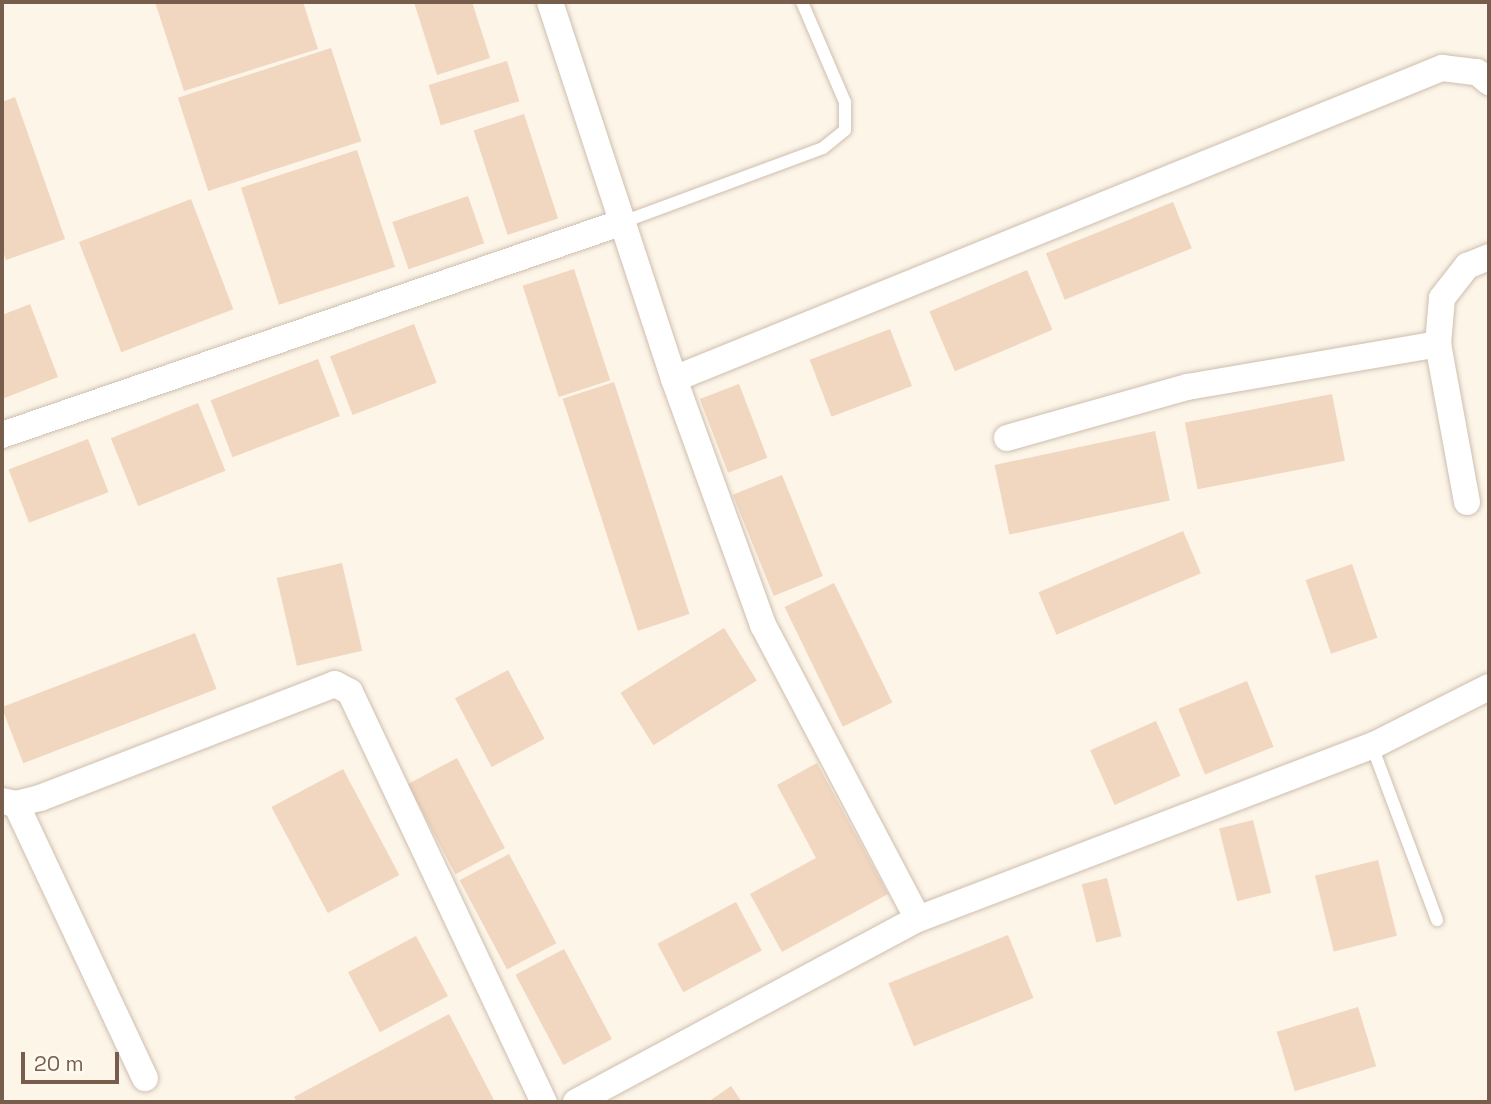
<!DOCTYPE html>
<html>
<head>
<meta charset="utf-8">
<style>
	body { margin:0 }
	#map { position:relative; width:1491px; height:1104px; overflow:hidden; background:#fcf5e8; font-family:"Space Grotesk",sans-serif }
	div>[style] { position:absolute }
	.building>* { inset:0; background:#f1d6c0; transform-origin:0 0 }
	.roads { filter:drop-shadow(0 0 2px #cebeae) drop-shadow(0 0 2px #cebeae) }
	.lane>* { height:12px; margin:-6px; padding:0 6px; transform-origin:6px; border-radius:6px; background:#fff }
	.street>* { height:26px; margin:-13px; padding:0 13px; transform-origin:13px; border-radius:13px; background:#fff }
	span { translate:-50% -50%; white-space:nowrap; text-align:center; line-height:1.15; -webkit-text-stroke:5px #fff9ef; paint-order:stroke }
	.frame { position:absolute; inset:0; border:4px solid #765d4c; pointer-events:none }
	.scale { position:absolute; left:21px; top:1052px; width:98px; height:32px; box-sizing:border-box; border:4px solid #765d4c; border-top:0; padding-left:9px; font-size:21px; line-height:24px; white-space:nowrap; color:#765d4c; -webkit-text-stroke:5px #fff9ef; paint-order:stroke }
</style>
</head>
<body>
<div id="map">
	<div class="building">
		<i style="clip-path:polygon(155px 2px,303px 2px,318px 49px,184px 91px)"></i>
		<i style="clip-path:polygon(414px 2px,472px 2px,490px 58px,437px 75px)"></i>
		<i style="left:331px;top:48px;width:98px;height:161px;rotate:72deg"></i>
		<i style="left:507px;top:61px;width:42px;height:82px;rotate:73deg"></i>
		<i style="clip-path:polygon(15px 97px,65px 239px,6px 260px,2px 248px,2px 102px)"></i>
		<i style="left:524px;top:114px;width:110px;height:53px;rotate:72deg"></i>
		<i style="left:357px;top:150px;width:123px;height:122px;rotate:72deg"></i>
		<i style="left:468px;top:196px;width:50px;height:80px;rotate:71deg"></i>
		<i style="left:191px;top:199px;width:118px;height:120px;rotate:69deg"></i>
		<i style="left:1173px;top:202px;width:50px;height:137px;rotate:68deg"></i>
		<i style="left:574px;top:269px;width:117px;height:54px;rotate:72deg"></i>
		<i style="left:1027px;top:270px;width:65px;height:106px;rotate:67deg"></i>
		<i style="clip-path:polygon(30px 304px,58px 377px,2px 399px,2px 315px)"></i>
		<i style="left:414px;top:324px;width:63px;height:90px;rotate:69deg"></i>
		<i style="left:890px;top:329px;width:61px;height:86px;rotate:69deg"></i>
		<i style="left:318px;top:359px;width:61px;height:115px;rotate:69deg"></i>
		<i style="left:614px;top:382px;width:244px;height:54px;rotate:72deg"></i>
		<i style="left:739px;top:384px;width:79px;height:42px;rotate:69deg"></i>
		<i style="left:1332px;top:394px;width:68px;height:150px;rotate:79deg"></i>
		<i style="left:198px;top:403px;width:73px;height:94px;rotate:68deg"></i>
		<i style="left:1155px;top:431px;width:71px;height:164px;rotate:78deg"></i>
		<i style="left:88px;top:439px;width:57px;height:85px;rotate:69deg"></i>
		<i style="left:782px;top:475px;width:109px;height:53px;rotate:68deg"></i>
		<i style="left:1183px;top:531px;width:46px;height:157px;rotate:67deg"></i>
		<i style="left:342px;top:563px;width:90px;height:67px;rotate:77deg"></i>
		<i style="left:1352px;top:564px;width:78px;height:49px;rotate:71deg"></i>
		<i style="left:834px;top:583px;width:133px;height:55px;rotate:64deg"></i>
		<i style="left:724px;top:628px;width:62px;height:122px;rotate:58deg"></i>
		<i style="left:195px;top:633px;width:60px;height:207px;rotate:69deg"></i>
		<i style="left:508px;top:670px;width:78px;height:60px;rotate:62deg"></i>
		<i style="left:1247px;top:681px;width:71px;height:74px;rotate:68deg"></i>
		<i style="left:1156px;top:721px;width:60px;height:72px;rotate:66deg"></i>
		<i style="left:457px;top:758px;width:102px;height:56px;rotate:62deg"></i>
		<i style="clip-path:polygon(817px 763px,888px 894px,782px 952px,750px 894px,816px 858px,777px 785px)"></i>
		<i style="left:343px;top:769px;width:120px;height:81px;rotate:62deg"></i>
		<i style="left:1253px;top:820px;width:75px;height:35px;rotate:76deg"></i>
		<i style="left:509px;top:854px;width:101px;height:56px;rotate:62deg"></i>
		<i style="left:1378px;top:860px;width:78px;height:65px;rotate:76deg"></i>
		<i style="left:1107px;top:878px;width:60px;height:26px;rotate:76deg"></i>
		<i style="left:736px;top:902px;width:55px;height:89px;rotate:62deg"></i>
		<i style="left:1008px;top:935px;width:68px;height:129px;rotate:68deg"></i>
		<i style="left:416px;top:936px;width:68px;height:77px;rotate:62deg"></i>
		<i style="left:564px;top:949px;width:102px;height:55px;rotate:62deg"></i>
		<i style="left:1358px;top:1007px;width:62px;height:85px;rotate:73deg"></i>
		<i style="clip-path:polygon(449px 1014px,495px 1102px,297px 1102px,294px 1097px)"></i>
		<i style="clip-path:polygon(731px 1086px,742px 1102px,708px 1102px)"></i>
	</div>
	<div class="roads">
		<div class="lane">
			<i style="left:623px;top:222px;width:213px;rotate:-20.3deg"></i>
			<i style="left:823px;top:148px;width:28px;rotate:-39deg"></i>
			<i style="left:845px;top:130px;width:28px;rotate:-90deg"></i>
			<i style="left:845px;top:102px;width:109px;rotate:-113.3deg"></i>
			<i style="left:1372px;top:746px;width:186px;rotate:69.5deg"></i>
		</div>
		<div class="street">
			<i style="left:550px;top:2px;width:397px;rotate:71.8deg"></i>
			<i style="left:674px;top:379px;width:262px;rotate:70.1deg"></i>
			<i style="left:763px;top:625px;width:332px;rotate:62.2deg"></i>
			<i style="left:674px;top:379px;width:829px;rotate:-22.05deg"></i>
			<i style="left:1442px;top:68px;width:35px;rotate:7deg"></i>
			<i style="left:1477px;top:72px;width:16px;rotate:40deg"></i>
			<i style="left:2px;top:435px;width:657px;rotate:-18.93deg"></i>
			<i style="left:1007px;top:438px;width:187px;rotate:-15.8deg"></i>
			<i style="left:1187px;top:387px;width:255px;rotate:-9.7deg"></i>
			<i style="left:1467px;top:502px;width:161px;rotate:-100.4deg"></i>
			<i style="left:1438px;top:344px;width:46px;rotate:-85deg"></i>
			<i style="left:1442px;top:298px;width:41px;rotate:-52deg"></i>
			<i style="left:1467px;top:266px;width:24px;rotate:-22deg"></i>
			<i style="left:2px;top:801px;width:14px;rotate:12deg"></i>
			<i style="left:16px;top:804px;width:25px;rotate:-14deg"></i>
			<i style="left:40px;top:798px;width:316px;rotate:-21.1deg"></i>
			<i style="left:335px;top:684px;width:17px;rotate:28deg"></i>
			<i style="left:350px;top:692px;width:454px;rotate:64.7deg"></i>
			<i style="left:16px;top:804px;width:303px;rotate:64.8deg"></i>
			<i style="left:576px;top:1102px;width:388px;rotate:-28.2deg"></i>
			<i style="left:918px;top:919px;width:486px;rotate:-20.9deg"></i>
			<i style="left:1372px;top:746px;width:131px;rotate:-26.8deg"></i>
		</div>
	</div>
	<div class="frame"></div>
	<div class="scale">20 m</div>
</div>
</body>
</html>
